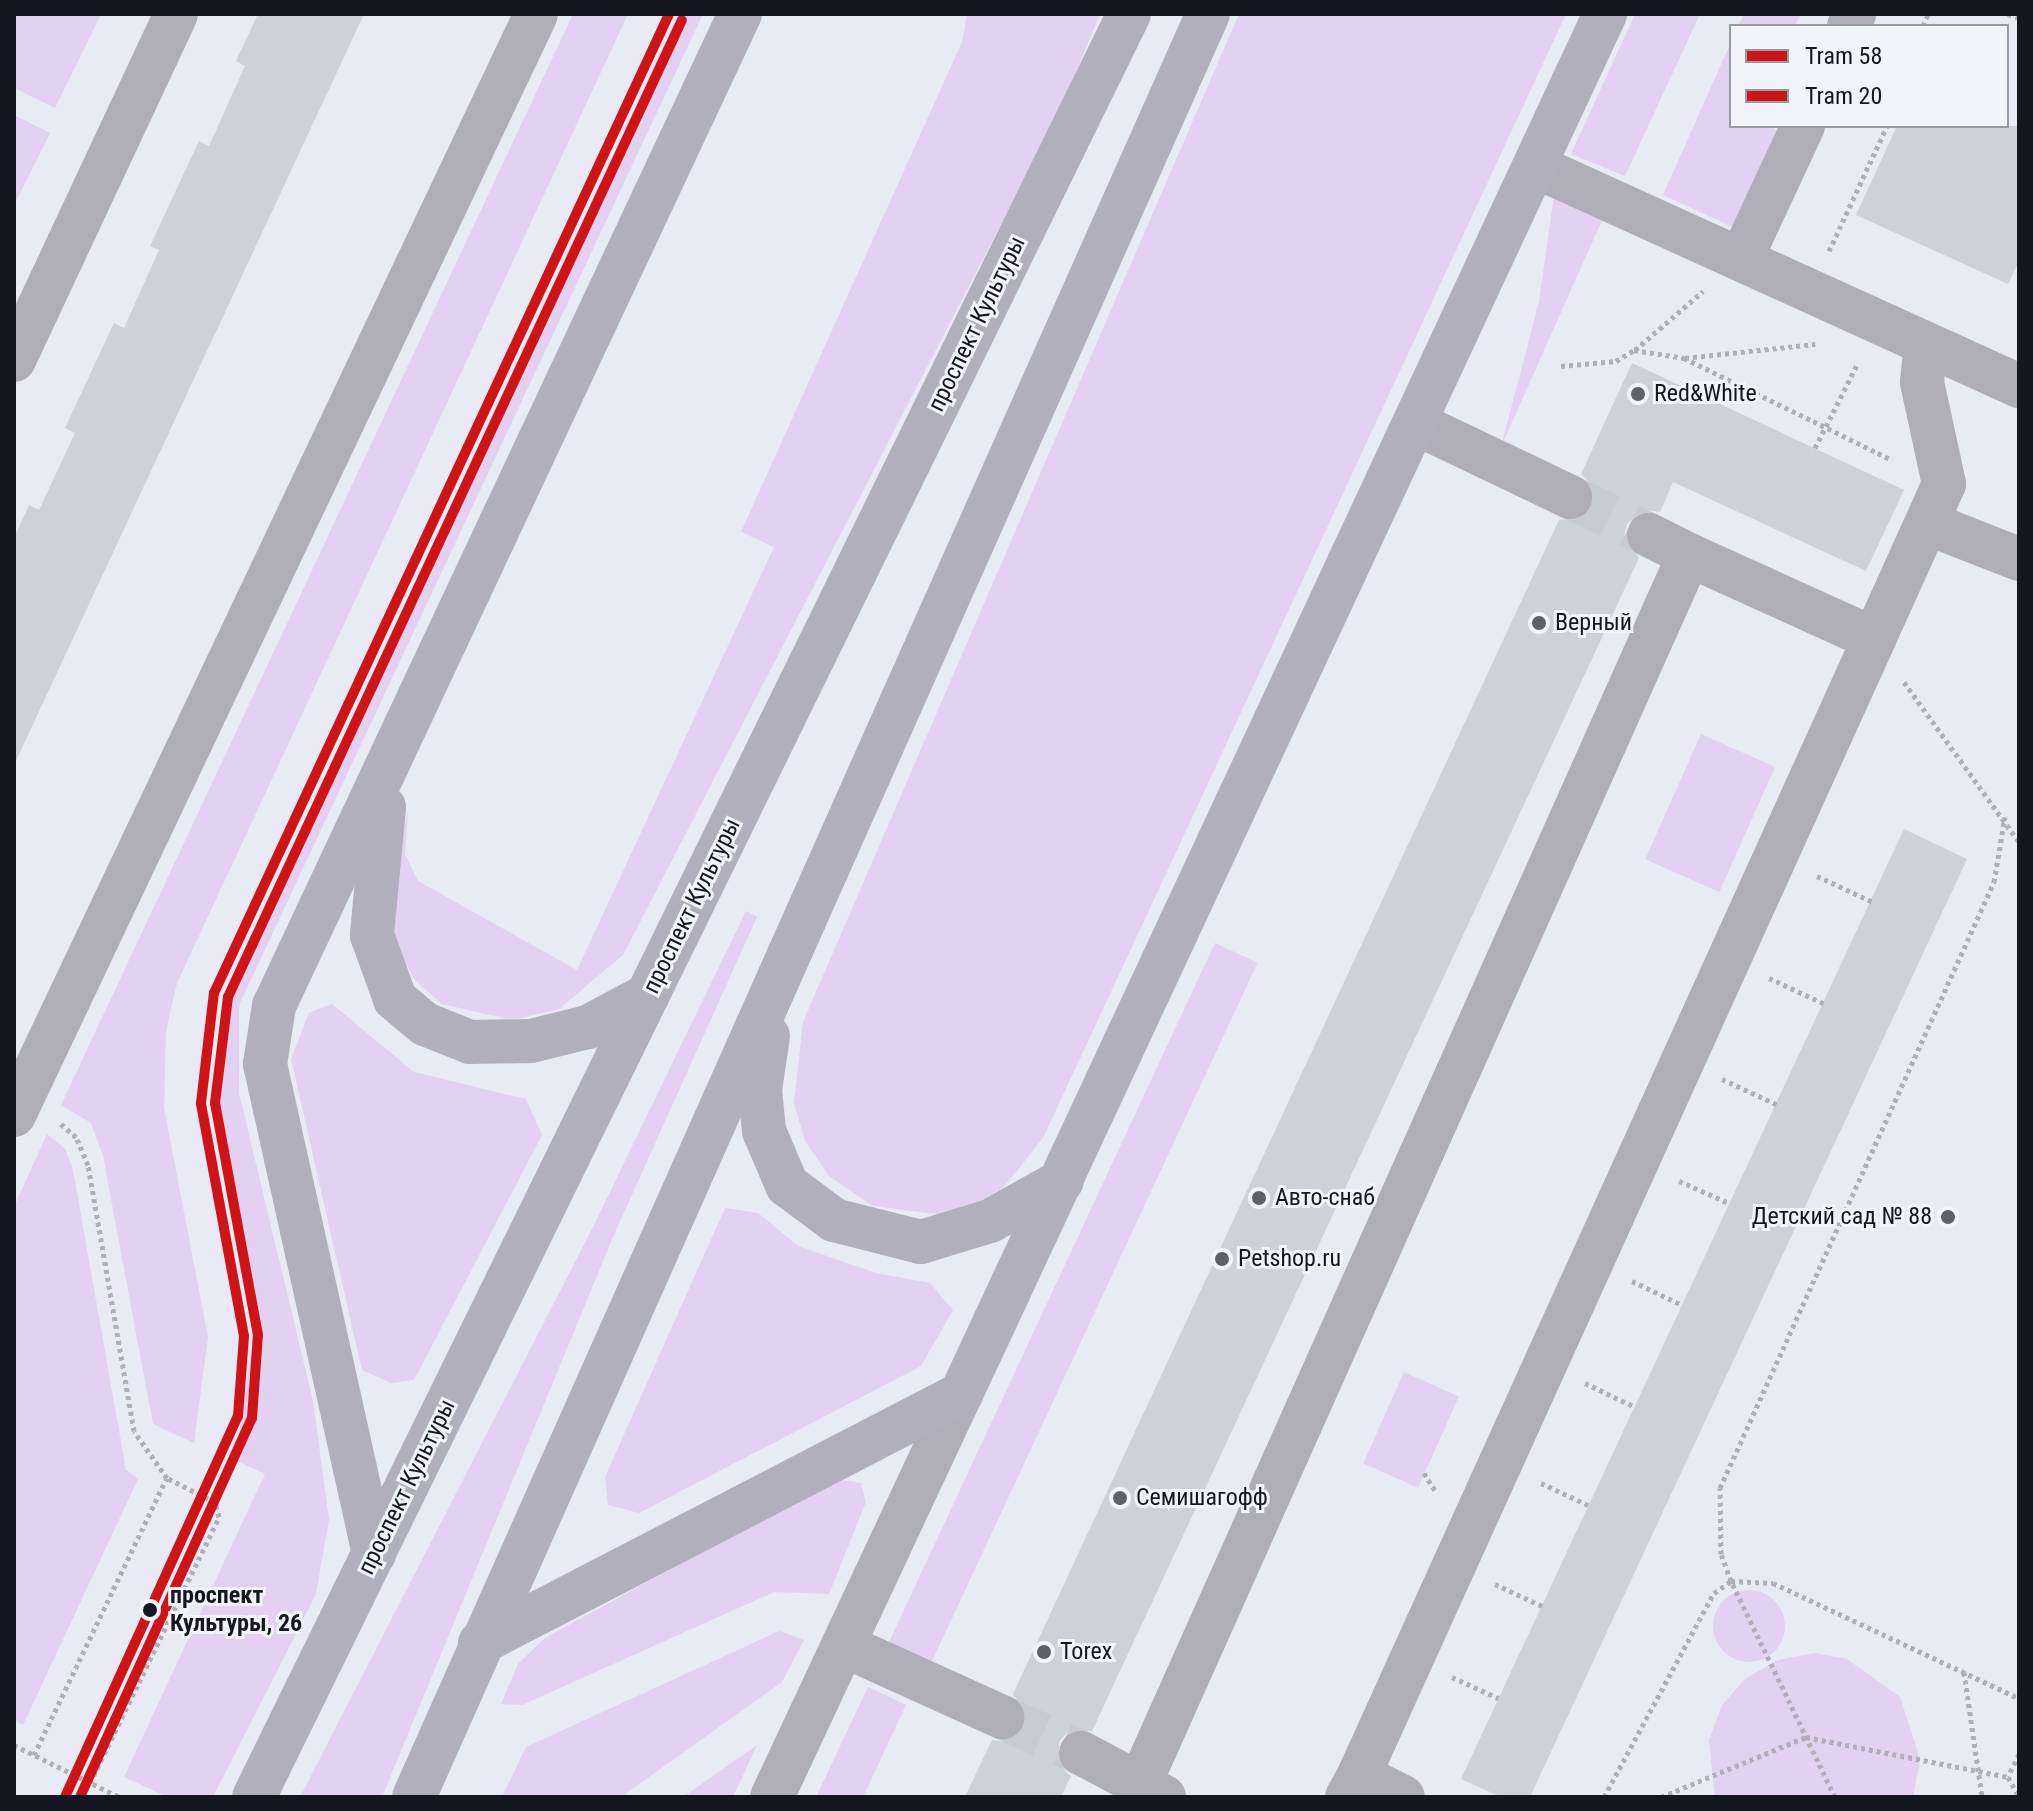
<!DOCTYPE html>
<html>
<head>
<meta charset="utf-8">
<style>
	body { margin:0 }
	#map { position:relative; width:2033px; height:1811px; overflow:hidden; background:#e8eaf5; font-family:"Roboto Condensed",sans-serif }
	div>[style] { position:absolute }
	.green>* { inset:0; background:#e2d1f0; transform-origin:0 0 }
	.round { border-radius:50% }
	.building>* { inset:0; background:#ccd1dc }
	.minor-tunnel>* { height:44px; margin-top:-22px; transform-origin:0; background:repeating-linear-gradient(90deg,#c8cad5 0 44px,transparent 0 66px) }
	.path>* { height:5px; margin-top:-2.5px; transform-origin:0; background:repeating-linear-gradient(90deg,#afaeb9 0 4px,transparent 0 8px) }
	.minor>* { height:44px; margin:-22px; padding:0 22px; transform-origin:22px; border-radius:22px; background:#b0adba }
	.major>* { height:44px; margin:-22px; padding:0 22px; transform-origin:22px; border-radius:22px; background:#b1afbe }
	.tram-1>* { height:10px; margin:-5px; padding:0 5px; transform-origin:5px; border-radius:5px; background:#ce1417 }
	.tram-2>* { height:10px; margin:-5px; padding:0 5px; transform-origin:5px; border-radius:5px; background:#ce1417 }
	.dots>* { width:22px; height:22px; translate:-50% -50%; box-sizing:border-box; border:4px solid #f2f4fb; border-radius:50% }
	span { translate:-50% -50%; white-space:nowrap; text-align:center; line-height:1.15; -webkit-text-stroke:6px #f2f4fb; paint-order:stroke }
	.street-label { font-size:24px; color:#141622 }
	.poi-label { font-size:24px; color:#141622 }
	.left { translate:0 -50%; text-align:left }
	.right { translate:-100% -50%; text-align:right }
	.stop-label { font-size:24px; color:#141622; font-weight:700 }
	.frame { position:absolute; inset:0; border:16px solid #141622; pointer-events:none }
	.legend { position:absolute; left:1729px; top:24px; width:280px; height:104px; box-sizing:border-box; background:#f2f4fb; border:2px solid #999ba4; margin:0; padding:10px 14px; list-style:none; font-size:24px; color:#141622 }
	.legend li { display:flex; align-items:center; gap:16px; height:40px }
	.legend b { width:40px; border:2px solid #999ba4 }
</style>
</head>
<body>
<div id="map">
	<div class="green">
		<i style="clip-path:polygon(14px 14px,101px 14px,55px 108px,14px 88px)"></i>
		<i style="clip-path:polygon(573px 14px,628px 14px,177px 983px,166px 1031px,164px 1108px,208px 1337px,194px 1443px,153px 1424px,103px 1156px,91px 1123px,61px 1105px)"></i>
		<i style="clip-path:polygon(678px 14px,703px 14px,239px 1005px,239px 1093px,313px 1401px,329px 1519px,316px 1594px,213px 1797px,167px 1797px,124px 1777px,265px 1474px,235px 1460px,254px 1333px,212px 1102px,223px 997px)"></i>
		<i style="clip-path:polygon(967px 14px,1100px 14px,1062px 106px,623px 955px,559px 1009px,512px 1020px,442px 1004px,416px 981px,390px 936px,387px 879px,408px 811px,405px 854px,418px 881px,577px 970px,774px 547px,741px 532px,962px 42px)"></i>
		<i style="clip-path:polygon(1239px 14px,1566px 14px,1043px 1138px,1003px 1188px,976px 1203px,942px 1215px,873px 1206px,829px 1176px,805px 1141px,794px 1103px,803px 1022px)"></i>
		<i style="clip-path:polygon(1635px 14px,1700px 14px,1625px 176px,1571px 154px)"></i>
		<i style="clip-path:polygon(1744px 14px,1801px 14px,1795px 26px,1738px 26px)"></i>
		<i style="clip-path:polygon(1731px 42px,1731px 126px,1771px 126px,1781px 136px,1739px 230px,1663px 195px)"></i>
		<i style="clip-path:polygon(14px 115px,50px 133px,14px 205px)"></i>
		<i style="clip-path:polygon(1554px 195px,1603px 218px,1501px 447px,1539px 302px)"></i>
		<i style="left:1701px;top:734px;width:81px;height:137px;rotate:24deg"></i>
		<i style="clip-path:polygon(746px 911px,757px 917px,613px 1237px,382px 1797px,300px 1797px,593px 1227px)"></i>
		<i style="left:1215px;top:943px;width:47px;height:779px;rotate:25deg"></i>
		<i style="clip-path:polygon(332px 1004px,414px 1072px,526px 1099px,542px 1135px,414px 1380px,391px 1383px,362px 1370px,291px 1059px,309px 1013px)"></i>
		<i style="clip-path:polygon(47px 1134px,65px 1149px,73px 1170px,126px 1470px,138px 1479px,23px 1725px,14px 1720px,14px 1207px)"></i>
		<i style="clip-path:polygon(725px 1208px,758px 1213px,798px 1246px,876px 1273px,930px 1283px,953px 1310px,921px 1366px,639px 1513px,608px 1505px,605px 1477px)"></i>
		<i style="left:1404px;top:1372px;width:60px;height:100px;rotate:24deg"></i>
		<i style="clip-path:polygon(835px 1479px,861px 1483px,866px 1502px,829px 1594px,774px 1592px,522px 1705px,501px 1704px,518px 1664px,545px 1638px)"></i>
		<i class="round" style="left:1713px;top:1590px;width:72px;height:72px"></i>
		<i style="clip-path:polygon(779px 1631px,804px 1640px,782px 1682px,621px 1797px,502px 1797px,526px 1747px)"></i>
		<i style="clip-path:polygon(1815px 1653px,1847px 1659px,1900px 1697px,1920px 1759px,1913px 1797px,1715px 1797px,1709px 1740px,1722px 1705px,1746px 1678px,1778px 1660px)"></i>
		<i style="clip-path:polygon(868px 1687px,906px 1705px,863px 1797px,816px 1797px)"></i>
		<i style="clip-path:polygon(757px 1745px,733px 1797px,683px 1797px)"></i>
	</div>
	<div class="building">
		<i style="clip-path:polygon(258px 14px,364px 14px,14px 765px,14px 538px,29px 505px,39px 510px,75px 433px,65px 428px,114px 323px,124px 328px,159px 250px,150px 246px,199px 141px,209px 146px,245px 66px,236px 61px)"></i>
		<i style="clip-path:polygon(1897px 126px,2019px 126px,2019px 261px,2008px 284px,1856px 215px)"></i>
		<i style="clip-path:polygon(1632px 363px,1904px 490px,1866px 571px,1673px 482px,1660px 512px,1647px 510px,1627px 523px,1624px 537px,1639px 558px,1092px 1731px,1068px 1731px,1059px 1742px,1059px 1766px,1071px 1776px,1061px 1797px,965px 1797px,992px 1740px,1005px 1742px,1024px 1728px,1027px 1714px,1013px 1694px,1559px 520px,1583px 518px,1593px 507px,1591px 484px,1581px 474px)"></i>
		<i style="clip-path:polygon(1904px 829px,1967px 859px,1530px 1797px,1501px 1797px,1461px 1779px)"></i>
	</div>
	<div class="minor-tunnel">
		<i style="left:1570px;top:497px;width:88px;rotate:25.7deg"></i>
		<i style="left:1002px;top:1717px;width:87px;rotate:24.5deg"></i>
	</div>
	<div class="path">
		<i style="left:2008px;top:14px;width:10px;rotate:24deg"></i>
		<i style="left:1923px;top:26px;width:13px;rotate:-67deg"></i>
		<i style="left:1829px;top:251px;width:138px;rotate:-65.1deg"></i>
		<i style="left:1635px;top:350px;width:90px;rotate:-40.9deg"></i>
		<i style="left:1685px;top:358px;width:131px;rotate:-6.1deg"></i>
		<i style="left:1561px;top:366px;width:55px;rotate:-5.2deg"></i>
		<i style="left:1616px;top:361px;width:21px;rotate:-31deg"></i>
		<i style="left:1634px;top:350px;width:51px;rotate:9.1deg"></i>
		<i style="left:1684px;top:358px;width:232px;rotate:26.1deg"></i>
		<i style="left:1815px;top:448px;width:95px;rotate:-63.2deg"></i>
		<i style="left:1904px;top:682px;width:197px;rotate:54.3deg"></i>
		<i style="left:1817px;top:876px;width:60px;rotate:24.8deg"></i>
		<i style="left:1769px;top:978px;width:60px;rotate:24.8deg"></i>
		<i style="left:1722px;top:1079px;width:60px;rotate:24.8deg"></i>
		<i style="left:1679px;top:1181px;width:55px;rotate:23.7deg"></i>
		<i style="left:1632px;top:1281px;width:55px;rotate:25.6deg"></i>
		<i style="left:1585px;top:1383px;width:55px;rotate:25.6deg"></i>
		<i style="left:1424px;top:1473px;width:22px;rotate:58deg"></i>
		<i style="left:1541px;top:1483px;width:52px;rotate:25.1deg"></i>
		<i style="left:1495px;top:1584px;width:52px;rotate:25.1deg"></i>
		<i style="left:1964px;top:1672px;width:126px;rotate:81.8deg"></i>
		<i style="left:1452px;top:1677px;width:51px;rotate:24.5deg"></i>
		<i style="left:14px;top:1745px;width:117px;rotate:26.3deg"></i>
		<i style="left:2019px;top:1754px;width:25px;rotate:116deg"></i>
		<i style="left:2008px;top:1777px;width:23px;rotate:61deg"></i>
		<i style="left:34px;top:1755px;width:307px;rotate:-64.4deg"></i>
		<i style="left:167px;top:1478px;width:57px;rotate:-125.1deg"></i>
		<i style="left:134px;top:1431px;width:270px;rotate:-99.8deg"></i>
		<i style="left:88px;top:1165px;width:30px;rotate:-113deg"></i>
		<i style="left:76px;top:1137px;width:21px;rotate:-139deg"></i>
		<i style="left:90px;top:1783px;width:296px;rotate:-64.1deg"></i>
		<i style="left:219px;top:1517px;width:16px;rotate:-105deg"></i>
		<i style="left:215px;top:1502px;width:54px;rotate:-153.4deg"></i>
		<i style="left:1604px;top:1797px;width:232px;rotate:-61.7deg"></i>
		<i style="left:1714px;top:1593px;width:21px;rotate:-35deg"></i>
		<i style="left:1731px;top:1581px;width:42px;rotate:2.7deg"></i>
		<i style="left:1773px;top:1583px;width:272px;rotate:25.1deg"></i>
		<i style="left:1661px;top:1797px;width:157px;rotate:-22.5deg"></i>
		<i style="left:1806px;top:1737px;width:206px;rotate:11.2deg"></i>
		<i style="left:1835px;top:1797px;width:240px;rotate:-115.7deg"></i>
		<i style="left:1731px;top:1581px;width:29px;rotate:-110deg"></i>
		<i style="left:1721px;top:1554px;width:66px;rotate:-90.9deg"></i>
		<i style="left:1720px;top:1488px;width:665px;rotate:-65.67deg"></i>
		<i style="left:1994px;top:882px;width:66px;rotate:-80.4deg"></i>
	</div>
	<div class="minor">
		<i style="left:1849px;top:26px;width:13px;rotate:-67deg"></i>
		<i style="left:1535px;top:166px;width:532px;rotate:24.44deg"></i>
		<i style="left:1741px;top:259px;width:147px;rotate:-65deg"></i>
		<i style="left:14px;top:360px;width:382px;rotate:-64.9deg"></i>
		<i style="left:1415px;top:423px;width:172px;rotate:25.5deg"></i>
		<i style="left:1927px;top:523px;width:99px;rotate:21.4deg"></i>
		<i style="left:1649px;top:535px;width:45px;rotate:26.6deg"></i>
		<i style="left:14px;top:1115px;width:1218px;rotate:-64.63deg"></i>
		<i style="left:843px;top:1645px;width:175px;rotate:24.4deg"></i>
		<i style="left:1081px;top:1753px;width:94px;rotate:27.9deg"></i>
		<i style="left:1359px;top:1775px;width:1247px;rotate:-65.61deg"></i>
		<i style="left:1140px;top:1783px;width:1345px;rotate:-65.91deg"></i>
		<i style="left:1689px;top:555px;width:203px;rotate:24.4deg"></i>
		<i style="left:1874px;top:639px;width:170px;rotate:-65.7deg"></i>
		<i style="left:1944px;top:484px;width:104px;rotate:-102.2deg"></i>
		<i style="left:1922px;top:382px;width:38px;rotate:-84deg"></i>
		<i style="left:772px;top:1797px;width:445px;rotate:-64.9deg"></i>
		<i style="left:1347px;top:1797px;width:25px;rotate:-61deg"></i>
		<i style="left:1359px;top:1775px;width:49px;rotate:26.6deg"></i>
	</div>
	<div class="major">
		<i style="left:384px;top:807px;width:129px;rotate:95.4deg"></i>
		<i style="left:372px;top:935px;width:68px;rotate:70.2deg"></i>
		<i style="left:395px;top:999px;width:39px;rotate:40deg"></i>
		<i style="left:425px;top:1024px;width:48px;rotate:21.8deg"></i>
		<i style="left:470px;top:1042px;width:61px;rotate:-0.9deg"></i>
		<i style="left:531px;top:1041px;width:59px;rotate:-13.8deg"></i>
		<i style="left:588px;top:1027px;width:68px;rotate:-28.1deg"></i>
		<i style="left:768px;top:1036px;width:55px;rotate:98.4deg"></i>
		<i style="left:760px;top:1090px;width:41px;rotate:84.4deg"></i>
		<i style="left:764px;top:1131px;width:59px;rotate:66.9deg"></i>
		<i style="left:787px;top:1185px;width:59px;rotate:36.7deg"></i>
		<i style="left:834px;top:1220px;width:90px;rotate:14.2deg"></i>
		<i style="left:921px;top:1242px;width:72px;rotate:-16.9deg"></i>
		<i style="left:990px;top:1221px;width:82px;rotate:-29.1deg"></i>
		<i style="left:374px;top:1554px;width:502px;rotate:-102.54deg"></i>
		<i style="left:265px;top:1064px;width:59px;rotate:-81.2deg"></i>
		<i style="left:274px;top:1006px;width:1096px;rotate:-64.84deg"></i>
		<i style="left:480px;top:1643px;width:542px;rotate:-27.37deg"></i>
		<i style="left:961px;top:1394px;width:1523px;rotate:-64.98deg"></i>
		<i style="left:254px;top:1797px;width:1986px;rotate:-63.86deg"></i>
		<i style="left:414px;top:1797px;width:1952px;rotate:-66deg"></i>
	</div>
	<div class="tram-1">
		<i style="left:65px;top:1797px;width:418px;rotate:-65.6deg"></i>
		<i style="left:238px;top:1416px;width:80px;rotate:-85.7deg"></i>
		<i style="left:244px;top:1336px;width:237px;rotate:-100.5deg"></i>
		<i style="left:201px;top:1103px;width:111px;rotate:-83.3deg"></i>
		<i style="left:214px;top:993px;width:1080px;rotate:-65.07deg"></i>
	</div>
	<div class="tram-2">
		<i style="left:80px;top:1797px;width:416px;rotate:-65.6deg"></i>
		<i style="left:252px;top:1418px;width:83px;rotate:-85.9deg"></i>
		<i style="left:258px;top:1335px;width:236px;rotate:-100.5deg"></i>
		<i style="left:215px;top:1103px;width:107px;rotate:-83deg"></i>
		<i style="left:228px;top:997px;width:1077px;rotate:-65.08deg"></i>
	</div>
	<div class="dots">
		<i style="left:1638px;top:394px;background:#5e606c"></i>
		<i style="left:1539px;top:623px;background:#5e606c"></i>
		<i style="left:1259px;top:1198px;background:#5e606c"></i>
		<i style="left:1948px;top:1217px;background:#5e606c"></i>
		<i style="left:1222px;top:1259px;background:#5e606c"></i>
		<i style="left:1120px;top:1498px;background:#5e606c"></i>
		<i style="left:150px;top:1610px;background:#141622"></i>
		<i style="left:1044px;top:1652px;background:#5e606c"></i>
	</div>
	<div class="street-label">
		<span style="left:977px;top:324px;rotate:-64deg">проспект Культуры</span>
		<span style="left:692px;top:906px;rotate:-64deg">проспект Культуры</span>
		<span style="left:407px;top:1487px;rotate:-64deg">проспект Культуры</span>
	</div>
	<div class="poi-label">
		<span class="left" style="left:1654px;top:394px">Red&amp;White</span>
		<span class="left" style="left:1555px;top:623px">Верный</span>
		<span class="left" style="left:1275px;top:1198px">Авто-снаб</span>
		<span class="right" style="left:1932px;top:1217px">Детский сад № 88</span>
		<span class="left" style="left:1238px;top:1259px">Petshop.ru</span>
		<span class="left" style="left:1136px;top:1498px">Семишагофф</span>
		<span class="left" style="left:1060px;top:1652px">Torex</span>
	</div>
	<div class="stop-label">
		<span class="left" style="left:170px;top:1610px">проспект<br>Культуры, 26</span>
	</div>
	<div class="frame"></div>
	<ul class="legend">
	<li><b style="height:10px;background:#ce1417"></b>Tram 58</li>
	<li><b style="height:10px;background:#ce1417"></b>Tram 20</li>
	</ul>
</div>
</body>
</html>
